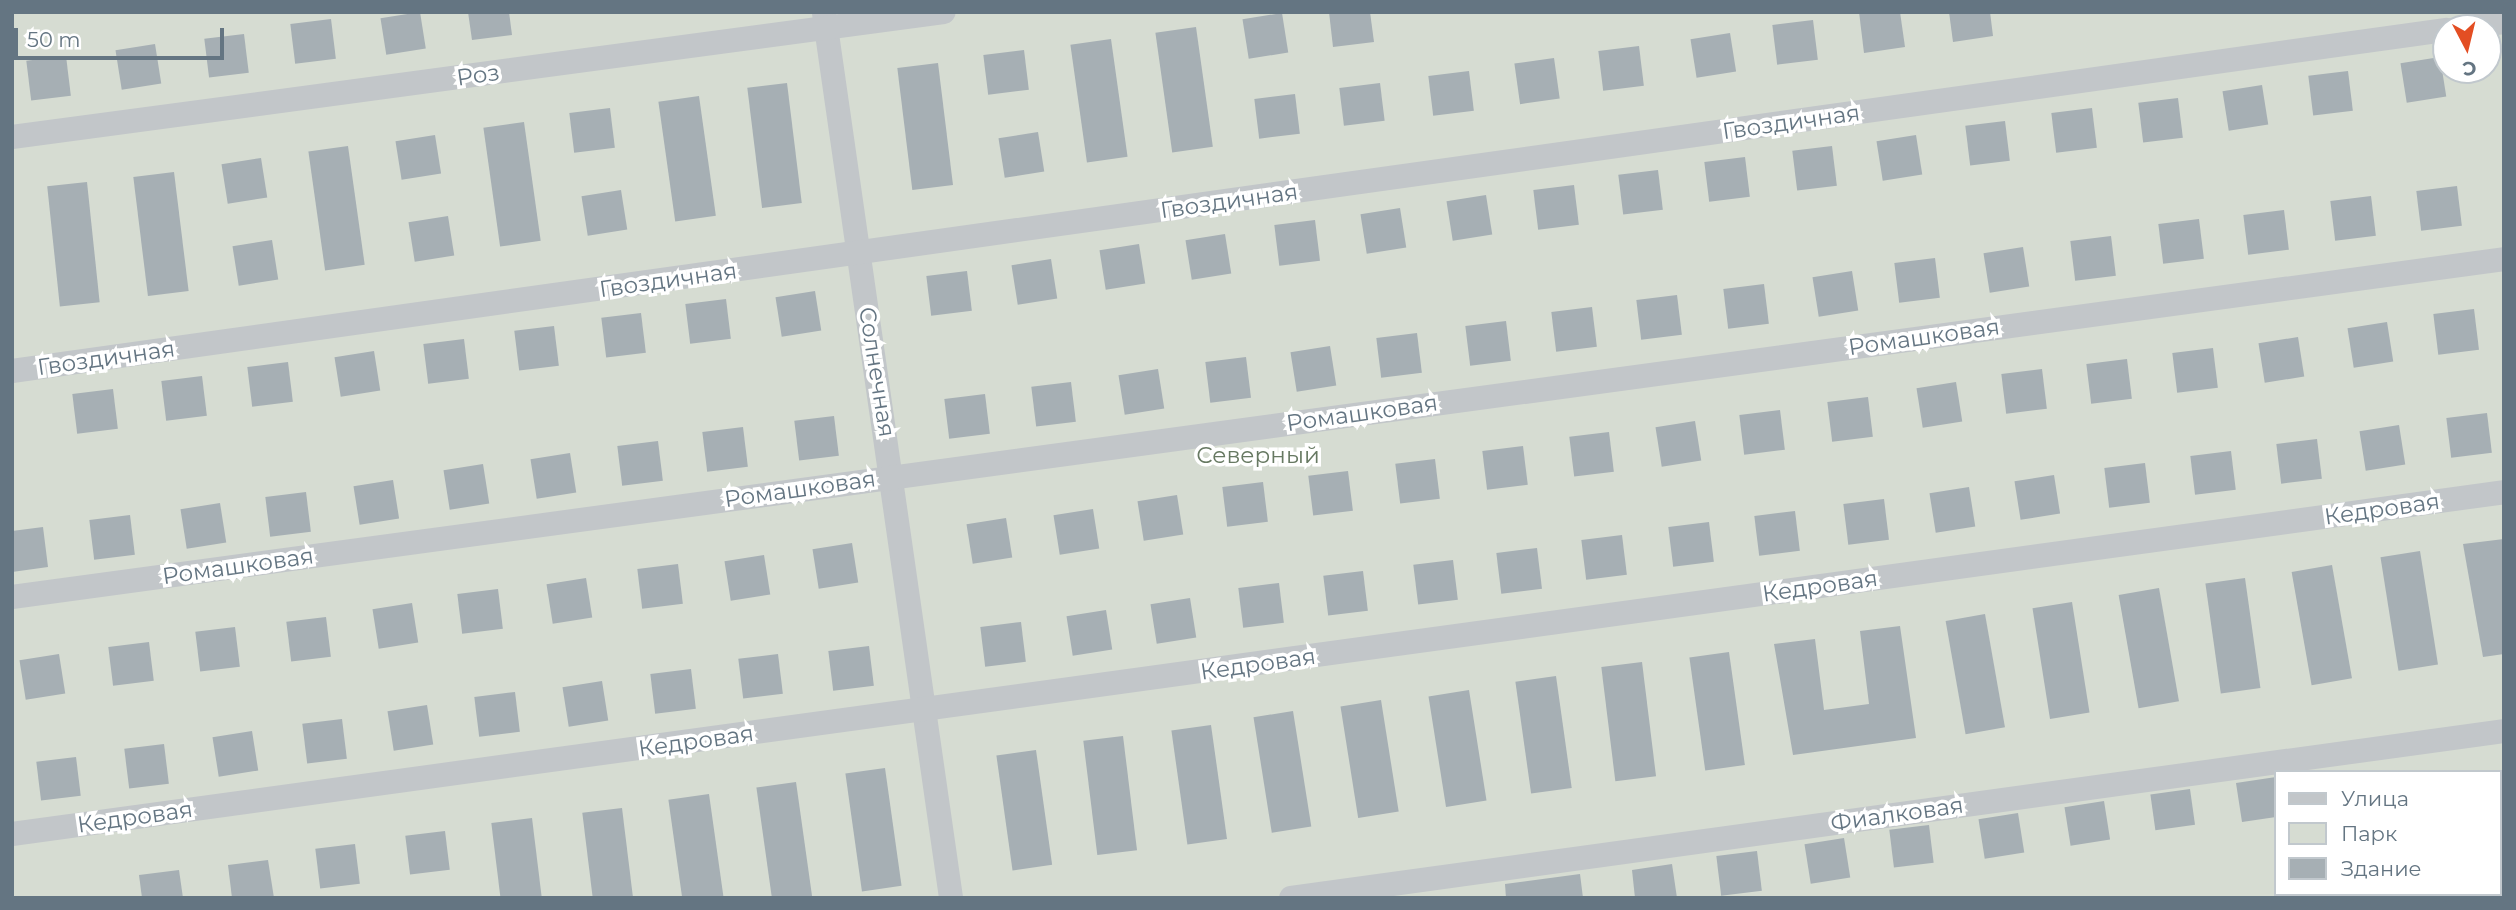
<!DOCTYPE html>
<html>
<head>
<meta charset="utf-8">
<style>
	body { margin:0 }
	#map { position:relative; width:2516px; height:910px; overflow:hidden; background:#f5f5f1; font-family:Montserrat,sans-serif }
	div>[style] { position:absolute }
	.green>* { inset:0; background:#d6dcd2 }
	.building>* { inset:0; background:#a6afb4; transform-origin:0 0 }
	.minor>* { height:24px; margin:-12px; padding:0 12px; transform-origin:12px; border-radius:12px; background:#c2c6c9 }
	span { translate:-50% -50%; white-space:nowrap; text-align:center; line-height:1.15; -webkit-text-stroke:7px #fff; paint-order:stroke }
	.street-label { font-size:23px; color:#647582 }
	.park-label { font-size:23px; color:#677962 }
	.frame { position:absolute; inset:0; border:14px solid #647582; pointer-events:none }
	.legend { position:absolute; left:2274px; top:770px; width:228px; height:126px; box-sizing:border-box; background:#fff; border:2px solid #c1c8cd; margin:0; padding:9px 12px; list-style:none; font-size:21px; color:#647582 }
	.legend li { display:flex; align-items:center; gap:14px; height:35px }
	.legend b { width:35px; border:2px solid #c1c8cd }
	.north { position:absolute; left:2432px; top:14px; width:70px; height:70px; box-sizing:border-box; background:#fff; border:2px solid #c1c8cd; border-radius:50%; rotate:173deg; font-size:19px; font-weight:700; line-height:28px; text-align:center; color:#647582 }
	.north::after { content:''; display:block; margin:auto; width:24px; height:32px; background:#e34e23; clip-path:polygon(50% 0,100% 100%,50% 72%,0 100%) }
	.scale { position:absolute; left:14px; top:28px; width:210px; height:32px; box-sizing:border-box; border:4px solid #647582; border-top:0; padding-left:9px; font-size:21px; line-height:24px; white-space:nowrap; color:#647582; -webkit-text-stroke:5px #fff; paint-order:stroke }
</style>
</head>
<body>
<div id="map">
	<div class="green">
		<i style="clip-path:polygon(evenodd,12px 12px,2504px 12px,2504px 898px,12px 898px,12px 12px,2446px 28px,2488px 28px,2488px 70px,2446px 70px,2446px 28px,12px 12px,2276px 772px,2500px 772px,2500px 894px,2276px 894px,2276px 772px)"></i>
	</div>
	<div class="building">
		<i style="left:420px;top:12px;width:37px;height:40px;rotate:81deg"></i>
		<i style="clip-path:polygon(468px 12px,509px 12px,512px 35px,472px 40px)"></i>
		<i style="clip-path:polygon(1329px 12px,1370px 12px,1374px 42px,1333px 47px)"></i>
		<i style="clip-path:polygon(1859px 12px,1900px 12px,1905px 47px,1864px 53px)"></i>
		<i style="clip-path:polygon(1949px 12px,1990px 12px,1993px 36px,1953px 42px)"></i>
		<i style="left:1282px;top:13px;width:40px;height:40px;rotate:81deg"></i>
		<i style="left:331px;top:19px;width:40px;height:41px;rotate:83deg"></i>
		<i style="left:1813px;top:20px;width:40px;height:41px;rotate:83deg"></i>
		<i style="left:1196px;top:27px;width:121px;height:41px;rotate:82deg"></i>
		<i style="left:1730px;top:33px;width:39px;height:40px;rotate:81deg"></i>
		<i style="left:244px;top:34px;width:39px;height:40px;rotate:83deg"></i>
		<i style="left:1111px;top:39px;width:119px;height:41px;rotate:82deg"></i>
		<i style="left:155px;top:44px;width:40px;height:40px;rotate:81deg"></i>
		<i style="left:1639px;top:46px;width:40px;height:41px;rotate:83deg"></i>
		<i style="left:1024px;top:50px;width:40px;height:41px;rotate:83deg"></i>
		<i style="left:66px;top:56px;width:40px;height:40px;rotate:83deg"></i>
		<i style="left:2440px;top:57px;width:40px;height:40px;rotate:81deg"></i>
		<i style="left:1554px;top:58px;width:41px;height:40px;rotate:82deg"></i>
		<i style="left:938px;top:63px;width:123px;height:41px;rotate:83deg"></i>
		<i style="left:1469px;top:71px;width:40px;height:41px;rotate:83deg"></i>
		<i style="left:2348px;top:71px;width:40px;height:40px;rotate:83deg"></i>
		<i style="left:787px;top:83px;width:121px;height:40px;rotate:83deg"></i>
		<i style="left:1380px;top:83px;width:38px;height:41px;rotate:83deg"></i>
		<i style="left:2262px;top:85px;width:40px;height:40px;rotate:81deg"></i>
		<i style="left:1295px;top:94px;width:40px;height:41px;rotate:83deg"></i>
		<i style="left:699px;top:96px;width:121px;height:41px;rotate:82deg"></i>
		<i style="left:2178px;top:98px;width:40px;height:40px;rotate:83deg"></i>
		<i style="left:610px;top:108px;width:40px;height:41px;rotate:83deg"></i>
		<i style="left:2092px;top:108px;width:40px;height:41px;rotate:83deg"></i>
		<i style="left:2005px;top:121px;width:40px;height:40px;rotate:83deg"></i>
		<i style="left:524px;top:122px;width:120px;height:41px;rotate:82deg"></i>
		<i style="left:1038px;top:132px;width:40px;height:40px;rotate:81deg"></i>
		<i style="left:435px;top:135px;width:39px;height:40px;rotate:81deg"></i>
		<i style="left:1916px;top:135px;width:40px;height:40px;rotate:81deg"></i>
		<i style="left:348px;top:146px;width:120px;height:40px;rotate:82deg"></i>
		<i style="left:1832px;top:146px;width:40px;height:40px;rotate:83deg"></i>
		<i style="left:1745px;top:157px;width:40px;height:41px;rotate:83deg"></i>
		<i style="left:261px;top:158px;width:40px;height:40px;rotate:81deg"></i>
		<i style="left:1658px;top:170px;width:40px;height:40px;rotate:83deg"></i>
		<i style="left:174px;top:172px;width:120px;height:41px;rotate:83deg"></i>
		<i style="left:87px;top:182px;width:121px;height:40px;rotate:84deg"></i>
		<i style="left:1574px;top:185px;width:40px;height:41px;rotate:83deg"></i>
		<i style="left:2457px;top:186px;width:40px;height:41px;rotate:83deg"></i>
		<i style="left:621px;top:190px;width:40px;height:40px;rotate:81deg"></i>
		<i style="left:1486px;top:195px;width:40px;height:40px;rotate:81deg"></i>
		<i style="left:2371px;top:196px;width:40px;height:41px;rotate:83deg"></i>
		<i style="left:1400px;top:208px;width:40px;height:40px;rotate:81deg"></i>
		<i style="left:2284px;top:210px;width:40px;height:41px;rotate:83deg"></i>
		<i style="left:448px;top:216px;width:40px;height:40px;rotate:81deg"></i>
		<i style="left:2199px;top:219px;width:40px;height:41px;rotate:83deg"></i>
		<i style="left:1315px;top:220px;width:41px;height:41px;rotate:83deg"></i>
		<i style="left:1225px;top:234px;width:40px;height:40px;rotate:81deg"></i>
		<i style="left:2111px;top:236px;width:40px;height:41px;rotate:83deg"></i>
		<i style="left:272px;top:240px;width:40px;height:40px;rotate:81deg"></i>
		<i style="left:1139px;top:244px;width:40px;height:40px;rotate:81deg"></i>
		<i style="left:2023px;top:247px;width:40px;height:40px;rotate:81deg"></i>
		<i style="left:1935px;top:258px;width:40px;height:41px;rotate:83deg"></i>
		<i style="left:1051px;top:259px;width:40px;height:40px;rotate:81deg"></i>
		<i style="left:967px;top:271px;width:40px;height:41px;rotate:83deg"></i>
		<i style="left:1852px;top:271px;width:40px;height:40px;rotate:81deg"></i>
		<i style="left:1764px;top:284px;width:40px;height:41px;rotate:83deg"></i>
		<i style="left:815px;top:291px;width:40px;height:40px;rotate:81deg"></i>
		<i style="left:1677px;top:295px;width:40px;height:41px;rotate:83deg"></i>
		<i style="left:726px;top:299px;width:40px;height:41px;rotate:83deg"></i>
		<i style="left:1592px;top:307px;width:40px;height:41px;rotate:83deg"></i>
		<i style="left:2474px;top:309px;width:41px;height:41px;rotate:83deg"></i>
		<i style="left:641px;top:313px;width:40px;height:40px;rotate:83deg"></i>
		<i style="left:1506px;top:321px;width:40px;height:41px;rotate:83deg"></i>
		<i style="left:2387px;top:322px;width:40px;height:40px;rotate:81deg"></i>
		<i style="left:554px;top:326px;width:40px;height:40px;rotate:83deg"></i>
		<i style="left:1417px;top:333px;width:40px;height:41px;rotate:83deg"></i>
		<i style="left:2298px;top:337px;width:40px;height:40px;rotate:81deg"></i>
		<i style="left:464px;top:339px;width:40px;height:41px;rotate:83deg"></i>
		<i style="left:1330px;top:346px;width:40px;height:40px;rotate:81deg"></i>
		<i style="left:2213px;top:348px;width:40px;height:41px;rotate:83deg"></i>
		<i style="left:374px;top:351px;width:40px;height:40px;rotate:81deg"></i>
		<i style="left:1246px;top:357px;width:41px;height:41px;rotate:83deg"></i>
		<i style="left:2127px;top:359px;width:40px;height:41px;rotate:83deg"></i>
		<i style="left:288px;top:362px;width:40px;height:41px;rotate:83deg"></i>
		<i style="left:1158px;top:369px;width:40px;height:40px;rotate:81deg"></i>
		<i style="left:2042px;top:369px;width:40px;height:41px;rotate:83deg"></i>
		<i style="left:202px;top:376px;width:40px;height:41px;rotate:83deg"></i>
		<i style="left:1071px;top:382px;width:40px;height:40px;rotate:83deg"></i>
		<i style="left:1956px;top:382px;width:40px;height:40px;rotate:81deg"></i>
		<i style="left:113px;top:389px;width:40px;height:41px;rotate:83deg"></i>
		<i style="left:985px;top:394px;width:40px;height:41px;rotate:83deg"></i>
		<i style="left:1868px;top:397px;width:40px;height:41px;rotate:83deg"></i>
		<i style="left:1780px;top:410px;width:40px;height:41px;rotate:83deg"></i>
		<i style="left:2487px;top:413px;width:40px;height:41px;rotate:83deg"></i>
		<i style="left:834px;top:416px;width:40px;height:40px;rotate:83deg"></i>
		<i style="left:1695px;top:421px;width:40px;height:40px;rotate:81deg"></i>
		<i style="left:2399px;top:425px;width:40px;height:40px;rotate:81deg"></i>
		<i style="left:743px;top:427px;width:40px;height:41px;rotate:83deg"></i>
		<i style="left:1609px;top:432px;width:40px;height:40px;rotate:83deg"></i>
		<i style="left:2317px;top:439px;width:40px;height:41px;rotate:83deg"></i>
		<i style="left:658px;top:441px;width:40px;height:41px;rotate:83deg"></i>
		<i style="left:1523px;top:446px;width:39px;height:41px;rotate:83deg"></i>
		<i style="left:2231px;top:451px;width:39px;height:41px;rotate:83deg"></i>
		<i style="left:570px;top:453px;width:40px;height:40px;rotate:81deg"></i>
		<i style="left:1435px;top:459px;width:40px;height:40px;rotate:83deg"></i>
		<i style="left:2145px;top:463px;width:40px;height:41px;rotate:83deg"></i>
		<i style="left:483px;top:464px;width:40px;height:40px;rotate:81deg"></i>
		<i style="left:1348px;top:471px;width:40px;height:40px;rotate:83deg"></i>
		<i style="left:2054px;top:475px;width:39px;height:40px;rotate:81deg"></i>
		<i style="left:393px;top:480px;width:39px;height:40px;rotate:81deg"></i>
		<i style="left:1263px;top:482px;width:40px;height:41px;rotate:83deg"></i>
		<i style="left:1969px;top:487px;width:40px;height:40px;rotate:81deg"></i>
		<i style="left:306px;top:492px;width:40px;height:41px;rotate:83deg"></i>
		<i style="left:1177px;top:495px;width:40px;height:40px;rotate:81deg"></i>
		<i style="left:1884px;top:499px;width:41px;height:41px;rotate:83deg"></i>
		<i style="left:220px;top:503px;width:40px;height:40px;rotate:81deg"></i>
		<i style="left:1093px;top:509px;width:40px;height:40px;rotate:81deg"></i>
		<i style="left:1795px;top:511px;width:40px;height:41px;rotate:83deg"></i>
		<i style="left:130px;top:515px;width:40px;height:41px;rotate:83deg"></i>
		<i style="left:1006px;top:518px;width:40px;height:40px;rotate:81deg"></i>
		<i style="left:1709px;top:522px;width:40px;height:41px;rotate:83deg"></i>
		<i style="clip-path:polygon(43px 527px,48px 567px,12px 572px,12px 531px)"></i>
		<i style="left:1622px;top:535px;width:40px;height:41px;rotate:83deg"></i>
		<i style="clip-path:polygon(2504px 539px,2504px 654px,2483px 657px,2463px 544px)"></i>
		<i style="left:852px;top:543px;width:40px;height:40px;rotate:81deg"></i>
		<i style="left:1537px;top:548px;width:41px;height:41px;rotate:83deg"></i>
		<i style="left:2420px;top:551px;width:115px;height:40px;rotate:81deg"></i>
		<i style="left:764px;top:555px;width:40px;height:40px;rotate:81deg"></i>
		<i style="left:1453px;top:560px;width:40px;height:40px;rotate:83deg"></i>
		<i style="left:678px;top:564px;width:40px;height:41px;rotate:83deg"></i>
		<i style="left:2332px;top:565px;width:115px;height:41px;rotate:80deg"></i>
		<i style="left:1363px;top:571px;width:40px;height:40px;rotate:83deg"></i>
		<i style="left:586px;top:578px;width:40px;height:40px;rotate:81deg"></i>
		<i style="left:2245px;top:578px;width:111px;height:40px;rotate:82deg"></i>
		<i style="left:1279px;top:583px;width:40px;height:41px;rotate:83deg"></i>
		<i style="left:2159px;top:588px;width:115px;height:41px;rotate:80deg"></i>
		<i style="left:498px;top:589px;width:40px;height:41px;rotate:83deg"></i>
		<i style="left:1190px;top:598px;width:40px;height:40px;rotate:81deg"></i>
		<i style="left:2072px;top:602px;width:112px;height:40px;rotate:81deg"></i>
		<i style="left:412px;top:603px;width:40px;height:40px;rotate:81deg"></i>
		<i style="left:1106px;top:610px;width:40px;height:40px;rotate:81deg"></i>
		<i style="left:1985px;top:614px;width:115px;height:40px;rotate:80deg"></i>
		<i style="left:326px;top:617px;width:40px;height:40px;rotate:83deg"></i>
		<i style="left:1021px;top:622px;width:40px;height:41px;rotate:83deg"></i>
		<i style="clip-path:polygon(1900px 626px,1916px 738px,1793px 755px,1774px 644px,1815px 639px,1824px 710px,1869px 704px,1860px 631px)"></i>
		<i style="left:235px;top:627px;width:40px;height:40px;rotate:83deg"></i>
		<i style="left:149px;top:642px;width:39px;height:41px;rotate:83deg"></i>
		<i style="left:869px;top:646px;width:40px;height:41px;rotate:83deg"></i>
		<i style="left:1729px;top:652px;width:114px;height:40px;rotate:82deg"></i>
		<i style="left:59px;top:654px;width:40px;height:40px;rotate:81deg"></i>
		<i style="left:778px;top:654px;width:40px;height:40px;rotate:83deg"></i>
		<i style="left:1642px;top:662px;width:115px;height:41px;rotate:83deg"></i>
		<i style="left:691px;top:669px;width:40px;height:41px;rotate:83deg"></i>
		<i style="left:1556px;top:676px;width:113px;height:41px;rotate:82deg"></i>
		<i style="left:602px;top:681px;width:40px;height:40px;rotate:81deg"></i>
		<i style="left:1469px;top:690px;width:112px;height:41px;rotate:81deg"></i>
		<i style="left:515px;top:692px;width:40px;height:41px;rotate:83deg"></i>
		<i style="left:1381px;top:700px;width:113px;height:41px;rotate:81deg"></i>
		<i style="left:427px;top:705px;width:40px;height:40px;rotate:81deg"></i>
		<i style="left:1293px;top:711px;width:117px;height:40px;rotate:81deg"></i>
		<i style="left:342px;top:719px;width:40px;height:40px;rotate:83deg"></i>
		<i style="left:1211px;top:725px;width:115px;height:40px;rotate:82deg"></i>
		<i style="left:252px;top:731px;width:40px;height:40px;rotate:81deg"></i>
		<i style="left:1123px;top:736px;width:115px;height:40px;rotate:83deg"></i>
		<i style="left:164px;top:744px;width:40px;height:40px;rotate:83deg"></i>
		<i style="left:1036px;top:750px;width:116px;height:40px;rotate:82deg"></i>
		<i style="left:76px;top:757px;width:39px;height:40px;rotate:83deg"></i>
		<i style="left:885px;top:768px;width:119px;height:40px;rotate:82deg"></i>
		<i style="clip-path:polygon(2276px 777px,2276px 817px,2242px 822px,2236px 783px)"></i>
		<i style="left:796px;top:782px;width:117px;height:40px;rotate:82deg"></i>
		<i style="left:2190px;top:789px;width:36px;height:40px;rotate:82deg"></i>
		<i style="left:709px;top:794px;width:105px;height:41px;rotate:82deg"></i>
		<i style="left:2104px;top:801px;width:39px;height:40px;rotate:81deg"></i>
		<i style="left:622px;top:808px;width:91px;height:40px;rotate:83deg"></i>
		<i style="left:2018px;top:813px;width:40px;height:40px;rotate:81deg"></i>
		<i style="left:532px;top:818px;width:81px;height:41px;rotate:83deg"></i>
		<i style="left:1929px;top:825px;width:38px;height:40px;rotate:83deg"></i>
		<i style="left:445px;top:831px;width:39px;height:40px;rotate:83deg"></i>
		<i style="left:1844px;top:838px;width:40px;height:40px;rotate:81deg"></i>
		<i style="left:355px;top:844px;width:40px;height:40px;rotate:83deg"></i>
		<i style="left:1757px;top:851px;width:40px;height:41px;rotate:83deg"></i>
		<i style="clip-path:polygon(268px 860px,274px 898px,232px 898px,228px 865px)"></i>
		<i style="clip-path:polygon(1672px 864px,1677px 898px,1635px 898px,1632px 870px)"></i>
		<i style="clip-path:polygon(179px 870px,183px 898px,142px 898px,139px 875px)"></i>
		<i style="clip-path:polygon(1580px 874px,1583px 898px,1506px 898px,1505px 884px)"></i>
	</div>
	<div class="minor">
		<i style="left:824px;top:13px;width:894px;rotate:81.83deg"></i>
		<i style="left:2460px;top:28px;width:44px;rotate:-7.8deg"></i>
		<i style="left:12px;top:137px;width:940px;rotate:-7.64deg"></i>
		<i style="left:12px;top:371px;width:2458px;rotate:-7.98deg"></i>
		<i style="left:12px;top:597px;width:2515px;rotate:-7.72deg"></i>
		<i style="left:12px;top:834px;width:2515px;rotate:-7.81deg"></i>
		<i style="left:1291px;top:898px;width:1224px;rotate:-7.84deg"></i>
	</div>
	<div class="street-label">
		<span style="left:478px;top:75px;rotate:-8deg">Роз</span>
		<span style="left:1791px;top:122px;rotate:-8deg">Гвоздичная</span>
		<span style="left:1229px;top:201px;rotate:-8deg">Гвоздичная</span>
		<span style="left:668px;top:280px;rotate:-8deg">Гвоздичная</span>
		<span style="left:1924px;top:337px;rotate:-8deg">Ромашковая</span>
		<span style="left:106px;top:358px;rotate:-8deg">Гвоздичная</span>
		<span style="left:877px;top:372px;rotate:81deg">Солнечная</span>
		<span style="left:1362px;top:413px;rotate:-8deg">Ромашковая</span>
		<span style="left:800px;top:489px;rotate:-8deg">Ромашковая</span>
		<span style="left:2382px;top:509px;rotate:-8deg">Кедровая</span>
		<span style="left:238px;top:566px;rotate:-8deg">Ромашковая</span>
		<span style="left:1820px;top:586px;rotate:-8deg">Кедровая</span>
		<span style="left:1258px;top:664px;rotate:-8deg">Кедровая</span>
		<span style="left:696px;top:741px;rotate:-8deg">Кедровая</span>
		<span style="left:1897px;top:814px;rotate:-8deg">Фиалковая</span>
		<span style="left:135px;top:817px;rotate:-8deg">Кедровая</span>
	</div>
	<div class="park-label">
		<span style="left:1258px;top:455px">Северный</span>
	</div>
	<div class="frame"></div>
	<ul class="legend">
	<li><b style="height:9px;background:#c2c6c9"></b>Улица</li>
	<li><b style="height:19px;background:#d6dcd2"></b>Парк</li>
	<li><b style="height:19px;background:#a6afb4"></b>Здание</li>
	</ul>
	<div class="north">С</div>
	<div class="scale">50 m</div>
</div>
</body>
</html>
